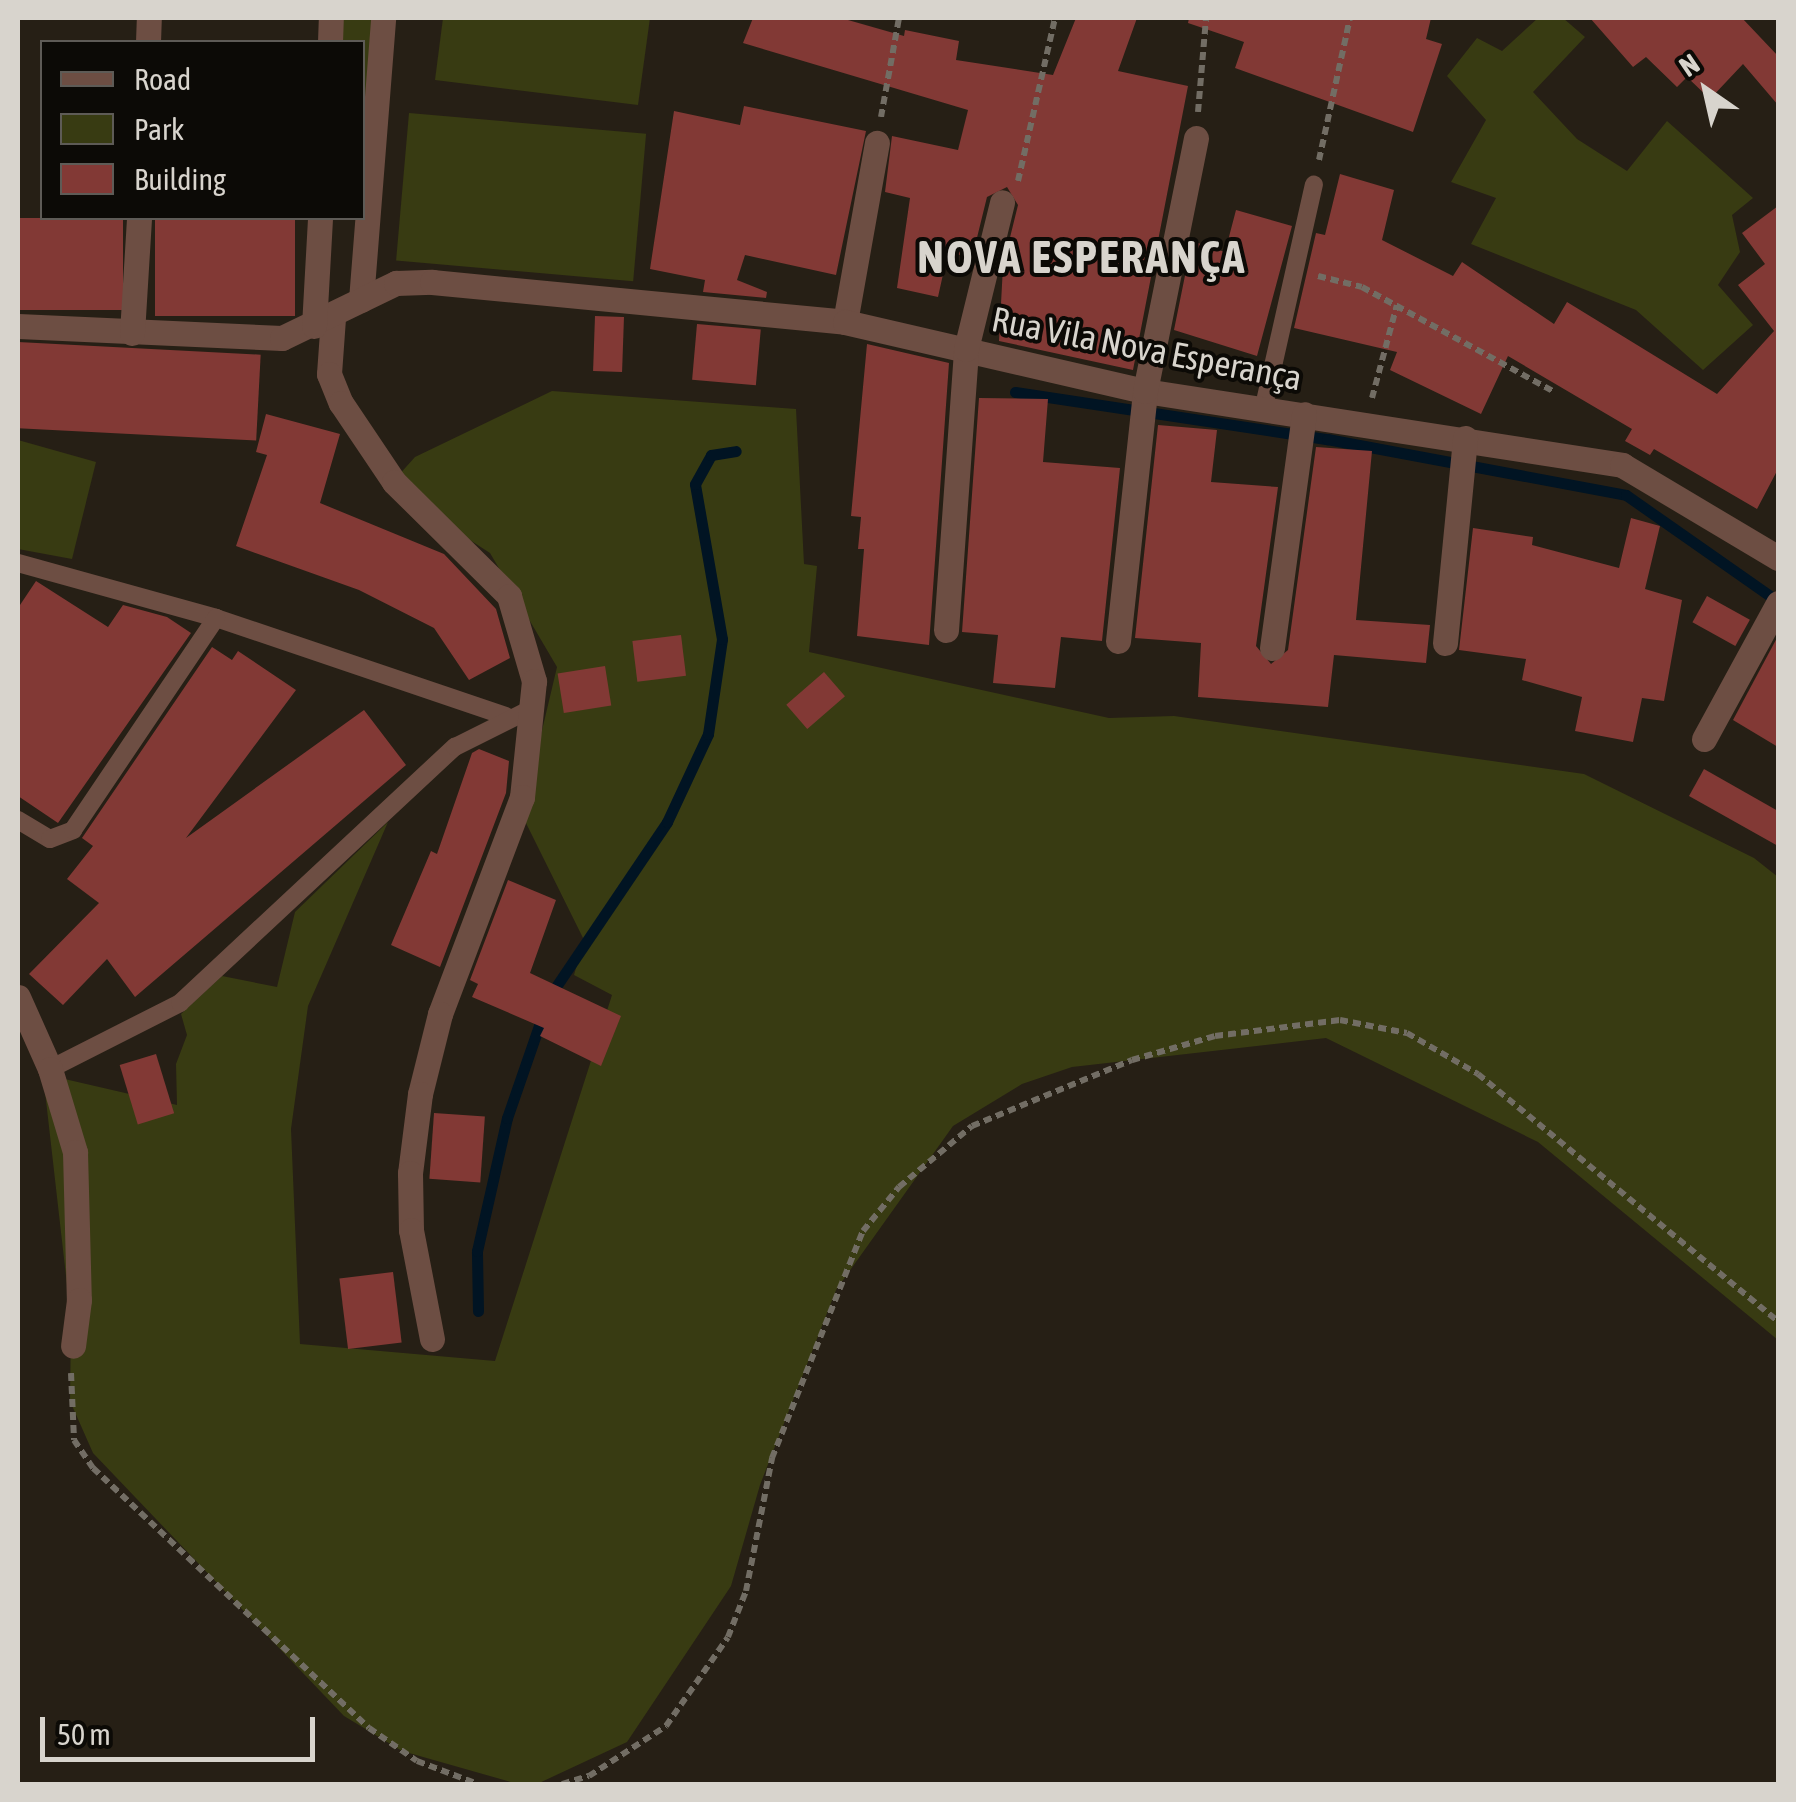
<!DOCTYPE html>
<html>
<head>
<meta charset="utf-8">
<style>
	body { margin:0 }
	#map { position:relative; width:1796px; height:1802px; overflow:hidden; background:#261f15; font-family:"Asap Condensed",sans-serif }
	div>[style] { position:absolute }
	.green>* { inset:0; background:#383b12; transform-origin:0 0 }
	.stream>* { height:11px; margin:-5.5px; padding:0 5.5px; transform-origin:5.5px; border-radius:5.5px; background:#011423 }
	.building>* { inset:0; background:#823935; transform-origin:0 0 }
	.path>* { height:6px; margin-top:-3px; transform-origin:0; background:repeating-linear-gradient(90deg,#726d64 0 8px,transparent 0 13px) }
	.lane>* { height:18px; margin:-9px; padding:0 9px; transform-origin:9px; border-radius:9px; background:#6d4e43 }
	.street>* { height:25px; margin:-12.5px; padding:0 12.5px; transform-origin:12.5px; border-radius:12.5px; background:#6d4e43 }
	span { translate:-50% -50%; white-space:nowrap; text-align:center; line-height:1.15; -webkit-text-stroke:8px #0c0a06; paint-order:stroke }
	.street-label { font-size:35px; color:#d8d4cd }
	.district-label { font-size:45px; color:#d8d4cd; font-weight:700; letter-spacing:2.5px }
	.frame { position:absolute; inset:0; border:20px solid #d8d4cd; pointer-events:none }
	.legend { position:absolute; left:40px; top:40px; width:325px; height:180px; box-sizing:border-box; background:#0c0a06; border:2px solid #5e5b56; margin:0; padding:12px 18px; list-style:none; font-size:30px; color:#d8d4cd }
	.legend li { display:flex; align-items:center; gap:20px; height:50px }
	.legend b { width:50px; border:2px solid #5e5b56 }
	.north { position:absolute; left:1656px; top:40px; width:100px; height:100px; -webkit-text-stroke:8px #0c0a06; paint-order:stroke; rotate:326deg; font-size:28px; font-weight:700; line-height:40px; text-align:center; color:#d8d4cd }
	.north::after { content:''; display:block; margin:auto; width:35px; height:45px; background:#d8d4cd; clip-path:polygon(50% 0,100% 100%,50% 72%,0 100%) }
	.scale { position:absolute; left:40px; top:1717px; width:275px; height:45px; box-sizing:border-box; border:5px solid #d8d4cd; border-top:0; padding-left:12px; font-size:30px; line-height:35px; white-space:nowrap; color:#d8d4cd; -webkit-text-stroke:8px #0c0a06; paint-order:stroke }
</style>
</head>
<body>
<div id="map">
	<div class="green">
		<i style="clip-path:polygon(326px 18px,377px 18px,362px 197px,362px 42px,324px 42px)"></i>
		<i style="clip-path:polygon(443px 18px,650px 18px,638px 105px,435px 80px)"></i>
		<i style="clip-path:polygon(1538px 18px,1563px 18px,1585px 37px,1533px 92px,1577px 139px,1627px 171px,1667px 121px,1753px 198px,1732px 215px,1740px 252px,1718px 285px,1753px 325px,1703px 370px,1636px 310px,1471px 244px,1496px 198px,1451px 182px,1486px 120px,1447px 76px,1477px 38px,1502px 51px)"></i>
		<i style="left:409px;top:113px;width:238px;height:148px;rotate:5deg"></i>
		<i style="clip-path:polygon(552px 391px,796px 409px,804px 564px,817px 566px,809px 652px,1109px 718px,1174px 716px,1584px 774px,1754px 858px,1778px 877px,1778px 1340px,1538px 1142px,1326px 1038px,1072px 1067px,1022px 1084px,953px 1126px,836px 1290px,760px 1485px,731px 1586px,627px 1742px,537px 1784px,518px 1784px,402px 1751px,344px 1716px,93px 1453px,70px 1401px,71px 1320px,43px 1074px,177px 1105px,176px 1064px,187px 1035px,181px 1014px,222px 976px,277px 987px,295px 912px,388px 822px,308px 1006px,291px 1129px,300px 1344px,495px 1361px,612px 995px,574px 975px,584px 940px,522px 815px,557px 667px,490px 553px,388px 487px,415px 457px)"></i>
		<i style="clip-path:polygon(18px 440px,96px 462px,72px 559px,18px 549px)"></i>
	</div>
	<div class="stream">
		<i style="left:1015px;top:392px;width:316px;rotate:8.6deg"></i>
		<i style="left:1327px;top:439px;width:304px;rotate:10.6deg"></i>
		<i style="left:1626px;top:495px;width:176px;rotate:35deg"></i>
		<i style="left:549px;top:997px;width:211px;rotate:-56deg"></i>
		<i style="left:667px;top:822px;width:97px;rotate:-65deg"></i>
		<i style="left:708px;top:734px;width:96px;rotate:-81.6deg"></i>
		<i style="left:722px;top:639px;width:157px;rotate:-99.9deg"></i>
		<i style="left:695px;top:484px;width:33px;rotate:-61deg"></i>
		<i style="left:711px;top:455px;width:25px;rotate:-9deg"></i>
		<i style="left:478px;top:1311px;width:60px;rotate:-91deg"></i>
		<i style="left:477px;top:1251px;width:136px;rotate:-77.3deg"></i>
		<i style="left:507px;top:1118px;width:110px;rotate:-70.9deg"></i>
	</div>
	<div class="building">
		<i style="clip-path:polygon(753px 18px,841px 18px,904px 36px,905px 30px,959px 41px,956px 60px,1053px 75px,1076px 18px,1137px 18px,1118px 71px,1188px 86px,1133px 370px,999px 341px,1003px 266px,1018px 205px,1007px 187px,987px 197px,972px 258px,948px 252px,938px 297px,897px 288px,910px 198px,885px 192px,892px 136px,958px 150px,968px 110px,743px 43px)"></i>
		<i style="clip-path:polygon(1189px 18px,1431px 18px,1426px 39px,1442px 44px,1413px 132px,1235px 68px,1244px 42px,1188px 23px)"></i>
		<i style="clip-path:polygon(1590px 18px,1742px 18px,1778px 56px,1778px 105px,1743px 64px,1710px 99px,1687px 77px,1677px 87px,1646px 57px,1633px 67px)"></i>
		<i style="clip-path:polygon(744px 106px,866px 131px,836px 275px,745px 255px,737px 280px,767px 292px,766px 298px,703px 292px,705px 280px,650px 269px,674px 111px,740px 125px)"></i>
		<i style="clip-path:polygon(1340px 174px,1394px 190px,1382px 240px,1453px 276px,1462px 262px,1554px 324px,1567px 302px,1717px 394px,1774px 331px,1738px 285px,1765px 264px,1742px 233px,1778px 206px,1778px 469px,1757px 509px,1654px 449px,1650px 455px,1625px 441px,1632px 429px,1508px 356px,1481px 414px,1390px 370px,1397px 352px,1294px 328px,1316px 233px,1325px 235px)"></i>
		<i style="clip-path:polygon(1236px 210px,1292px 226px,1257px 356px,1174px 330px,1192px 241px,1225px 252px)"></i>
		<i style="left:18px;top:218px;width:105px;height:92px"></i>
		<i style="left:155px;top:218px;width:140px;height:98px"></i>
		<i style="left:595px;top:316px;width:29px;height:55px;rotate:2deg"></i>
		<i style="left:697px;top:324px;width:64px;height:56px;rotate:5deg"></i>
		<i style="left:18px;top:342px;width:243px;height:86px;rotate:3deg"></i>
		<i style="clip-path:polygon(867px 344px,949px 363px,929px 645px,857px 636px,864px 549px,858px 549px,861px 517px,851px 516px)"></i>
		<i style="clip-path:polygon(979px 398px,1048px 399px,1043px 462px,1120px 468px,1102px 641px,1061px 637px,1055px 688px,993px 683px,998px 635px,962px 632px)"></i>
		<i style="clip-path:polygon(266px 414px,340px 434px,320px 503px,444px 554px,496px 609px,510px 658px,469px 680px,434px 628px,359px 590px,236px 546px,267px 455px,256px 452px)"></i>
		<i style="clip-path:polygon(1158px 425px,1217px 430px,1211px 482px,1278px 487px,1256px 646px,1271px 664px,1288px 650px,1316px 447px,1372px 451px,1356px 620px,1430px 625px,1426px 663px,1334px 655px,1328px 707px,1198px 697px,1201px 643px,1135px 638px)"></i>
		<i style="clip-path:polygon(1631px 518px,1660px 526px,1645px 589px,1682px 600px,1664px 701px,1642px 698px,1633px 742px,1575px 731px,1582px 697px,1522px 680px,1526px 659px,1459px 650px,1473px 528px,1533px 537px,1532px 545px,1619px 568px)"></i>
		<i style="clip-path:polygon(36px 581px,108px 627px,123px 605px,167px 617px,191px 633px,58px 823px,18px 796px,18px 608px)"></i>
		<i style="left:1707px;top:596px;width:49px;height:30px;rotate:29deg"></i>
		<i style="left:681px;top:635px;width:41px;height:49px;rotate:83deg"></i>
		<i style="clip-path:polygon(1778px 636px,1778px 747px,1733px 720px)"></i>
		<i style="clip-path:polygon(212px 647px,232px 660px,238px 651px,296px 690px,186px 838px,364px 710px,406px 765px,135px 997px,107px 959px,63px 1005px,29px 974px,99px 903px,67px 879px,93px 846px,82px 838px)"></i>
		<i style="left:605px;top:666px;width:40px;height:48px;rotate:81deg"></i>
		<i style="left:824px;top:672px;width:32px;height:50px;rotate:49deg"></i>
		<i style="clip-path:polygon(479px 749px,509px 761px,506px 793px,440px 967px,391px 945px,431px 851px,437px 854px,472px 753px)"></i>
		<i style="clip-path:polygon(1704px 769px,1778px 811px,1778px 846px,1689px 796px)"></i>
		<i style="clip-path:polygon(508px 880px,556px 900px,530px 973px,621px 1016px,601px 1066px,540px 1036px,544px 1028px,472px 997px,478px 984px,470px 980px)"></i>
		<i style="left:156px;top:1054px;width:62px;height:38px;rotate:73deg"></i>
		<i style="left:434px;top:1113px;width:51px;height:66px;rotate:4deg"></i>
		<i style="left:393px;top:1272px;width:71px;height:54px;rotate:83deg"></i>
	</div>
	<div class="path">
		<i style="left:1198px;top:112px;width:94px;rotate:-85.1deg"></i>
		<i style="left:881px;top:117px;width:101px;rotate:-79.7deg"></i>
		<i style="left:1319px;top:160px;width:145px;rotate:-77.7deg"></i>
		<i style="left:1018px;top:181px;width:167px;rotate:-77.2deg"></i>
		<i style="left:1318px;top:276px;width:45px;rotate:14deg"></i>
		<i style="left:1362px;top:287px;width:217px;rotate:28.6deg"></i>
		<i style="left:1372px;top:398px;width:96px;rotate:-75deg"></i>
		<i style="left:71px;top:1373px;width:67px;rotate:87.4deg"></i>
		<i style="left:74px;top:1440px;width:34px;rotate:56deg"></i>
		<i style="left:93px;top:1468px;width:379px;rotate:43.3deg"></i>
		<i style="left:369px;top:1728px;width:58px;rotate:34.5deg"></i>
		<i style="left:417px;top:1761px;width:65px;rotate:20.7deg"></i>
		<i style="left:562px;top:1784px;width:28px;rotate:-17deg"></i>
		<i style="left:589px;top:1776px;width:92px;rotate:-33deg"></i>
		<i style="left:666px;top:1726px;width:108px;rotate:-55.1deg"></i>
		<i style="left:728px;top:1637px;width:49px;rotate:-68.6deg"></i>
		<i style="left:746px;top:1591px;width:136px;rotate:-78.9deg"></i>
		<i style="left:772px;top:1458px;width:245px;rotate:-68.2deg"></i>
		<i style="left:863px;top:1231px;width:57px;rotate:-50.7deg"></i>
		<i style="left:899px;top:1187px;width:95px;rotate:-39.9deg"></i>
		<i style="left:972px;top:1126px;width:173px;rotate:-22.4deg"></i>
		<i style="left:1132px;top:1060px;width:86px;rotate:-16.1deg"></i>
		<i style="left:1215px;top:1036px;width:126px;rotate:-7.3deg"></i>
		<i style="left:1340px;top:1020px;width:68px;rotate:11deg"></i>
		<i style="left:1407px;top:1033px;width:82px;rotate:30deg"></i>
		<i style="left:1478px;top:1074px;width:389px;rotate:39.5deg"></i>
	</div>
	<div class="lane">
		<i style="left:1264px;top:406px;width:227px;rotate:-77.3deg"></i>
		<i style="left:18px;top:563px;width:205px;rotate:15.5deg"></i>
		<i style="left:216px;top:618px;width:306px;rotate:18.7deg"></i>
		<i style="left:18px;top:820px;width:37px;rotate:31deg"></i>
		<i style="left:50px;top:839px;width:25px;rotate:-21deg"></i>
		<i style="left:73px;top:830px;width:256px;rotate:-56deg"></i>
		<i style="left:50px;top:1069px;width:146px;rotate:-26.9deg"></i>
		<i style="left:180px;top:1003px;width:376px;rotate:-43deg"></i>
		<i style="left:455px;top:747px;width:89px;rotate:-26.6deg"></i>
	</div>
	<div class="street">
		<i style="left:148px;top:42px;width:24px;rotate:-88deg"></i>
		<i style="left:330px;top:42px;width:24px;rotate:-88deg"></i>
		<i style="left:361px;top:300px;width:283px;rotate:-85.5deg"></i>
		<i style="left:333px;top:318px;width:56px;rotate:94.1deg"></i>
		<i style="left:329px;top:374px;width:31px;rotate:68deg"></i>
		<i style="left:341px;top:403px;width:95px;rotate:56.1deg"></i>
		<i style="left:394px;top:482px;width:162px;rotate:44.7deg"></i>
		<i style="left:509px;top:596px;width:89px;rotate:73.6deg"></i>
		<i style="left:534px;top:681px;width:117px;rotate:95.9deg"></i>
		<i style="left:522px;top:797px;width:232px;rotate:110.7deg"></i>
		<i style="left:440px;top:1014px;width:82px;rotate:104deg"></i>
		<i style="left:420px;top:1094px;width:80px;rotate:97.2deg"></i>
		<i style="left:410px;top:1173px;width:57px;rotate:89deg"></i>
		<i style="left:411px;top:1230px;width:111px;rotate:79.1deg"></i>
		<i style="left:845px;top:322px;width:182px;rotate:-79.9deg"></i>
		<i style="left:18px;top:326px;width:264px;rotate:2.6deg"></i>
		<i style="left:282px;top:338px;width:127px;rotate:-25.8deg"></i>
		<i style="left:396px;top:283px;width:36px;rotate:-2deg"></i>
		<i style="left:432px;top:282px;width:415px;rotate:5.5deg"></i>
		<i style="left:845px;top:322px;width:308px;rotate:13deg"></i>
		<i style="left:1145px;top:391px;width:483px;rotate:8.8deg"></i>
		<i style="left:1622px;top:465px;width:182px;rotate:30.8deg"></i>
		<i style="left:314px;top:326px;width:108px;rotate:-86.8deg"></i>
		<i style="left:132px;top:333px;width:115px;rotate:-86.5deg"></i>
		<i style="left:946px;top:630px;width:282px;rotate:-85.9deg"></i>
		<i style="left:966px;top:349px;width:151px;rotate:-76.2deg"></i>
		<i style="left:1118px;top:641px;width:251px;rotate:-83.8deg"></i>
		<i style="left:1145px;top:391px;width:258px;rotate:-78.6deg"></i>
		<i style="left:1445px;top:643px;width:206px;rotate:-84.4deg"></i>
		<i style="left:1272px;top:648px;width:236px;rotate:-82.2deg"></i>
		<i style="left:1704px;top:739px;width:155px;rotate:-61.4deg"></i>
		<i style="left:18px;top:997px;width:79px;rotate:66deg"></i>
		<i style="left:50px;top:1069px;width:87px;rotate:73.2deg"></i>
		<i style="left:75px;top:1152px;width:148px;rotate:88.5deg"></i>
		<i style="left:79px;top:1300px;width:46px;rotate:97.4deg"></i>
	</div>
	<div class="street-label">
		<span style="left:1147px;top:348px;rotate:11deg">Rua Vila Nova Esperança</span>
	</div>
	<div class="district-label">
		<span style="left:1082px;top:258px">NOVA ESPERANÇA</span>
	</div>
	<div class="frame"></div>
	<ul class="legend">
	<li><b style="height:12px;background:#6d4e43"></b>Road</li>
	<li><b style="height:28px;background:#383b12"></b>Park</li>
	<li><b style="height:28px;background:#823935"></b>Building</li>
	</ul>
	<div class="north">N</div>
	<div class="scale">50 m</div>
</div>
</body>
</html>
